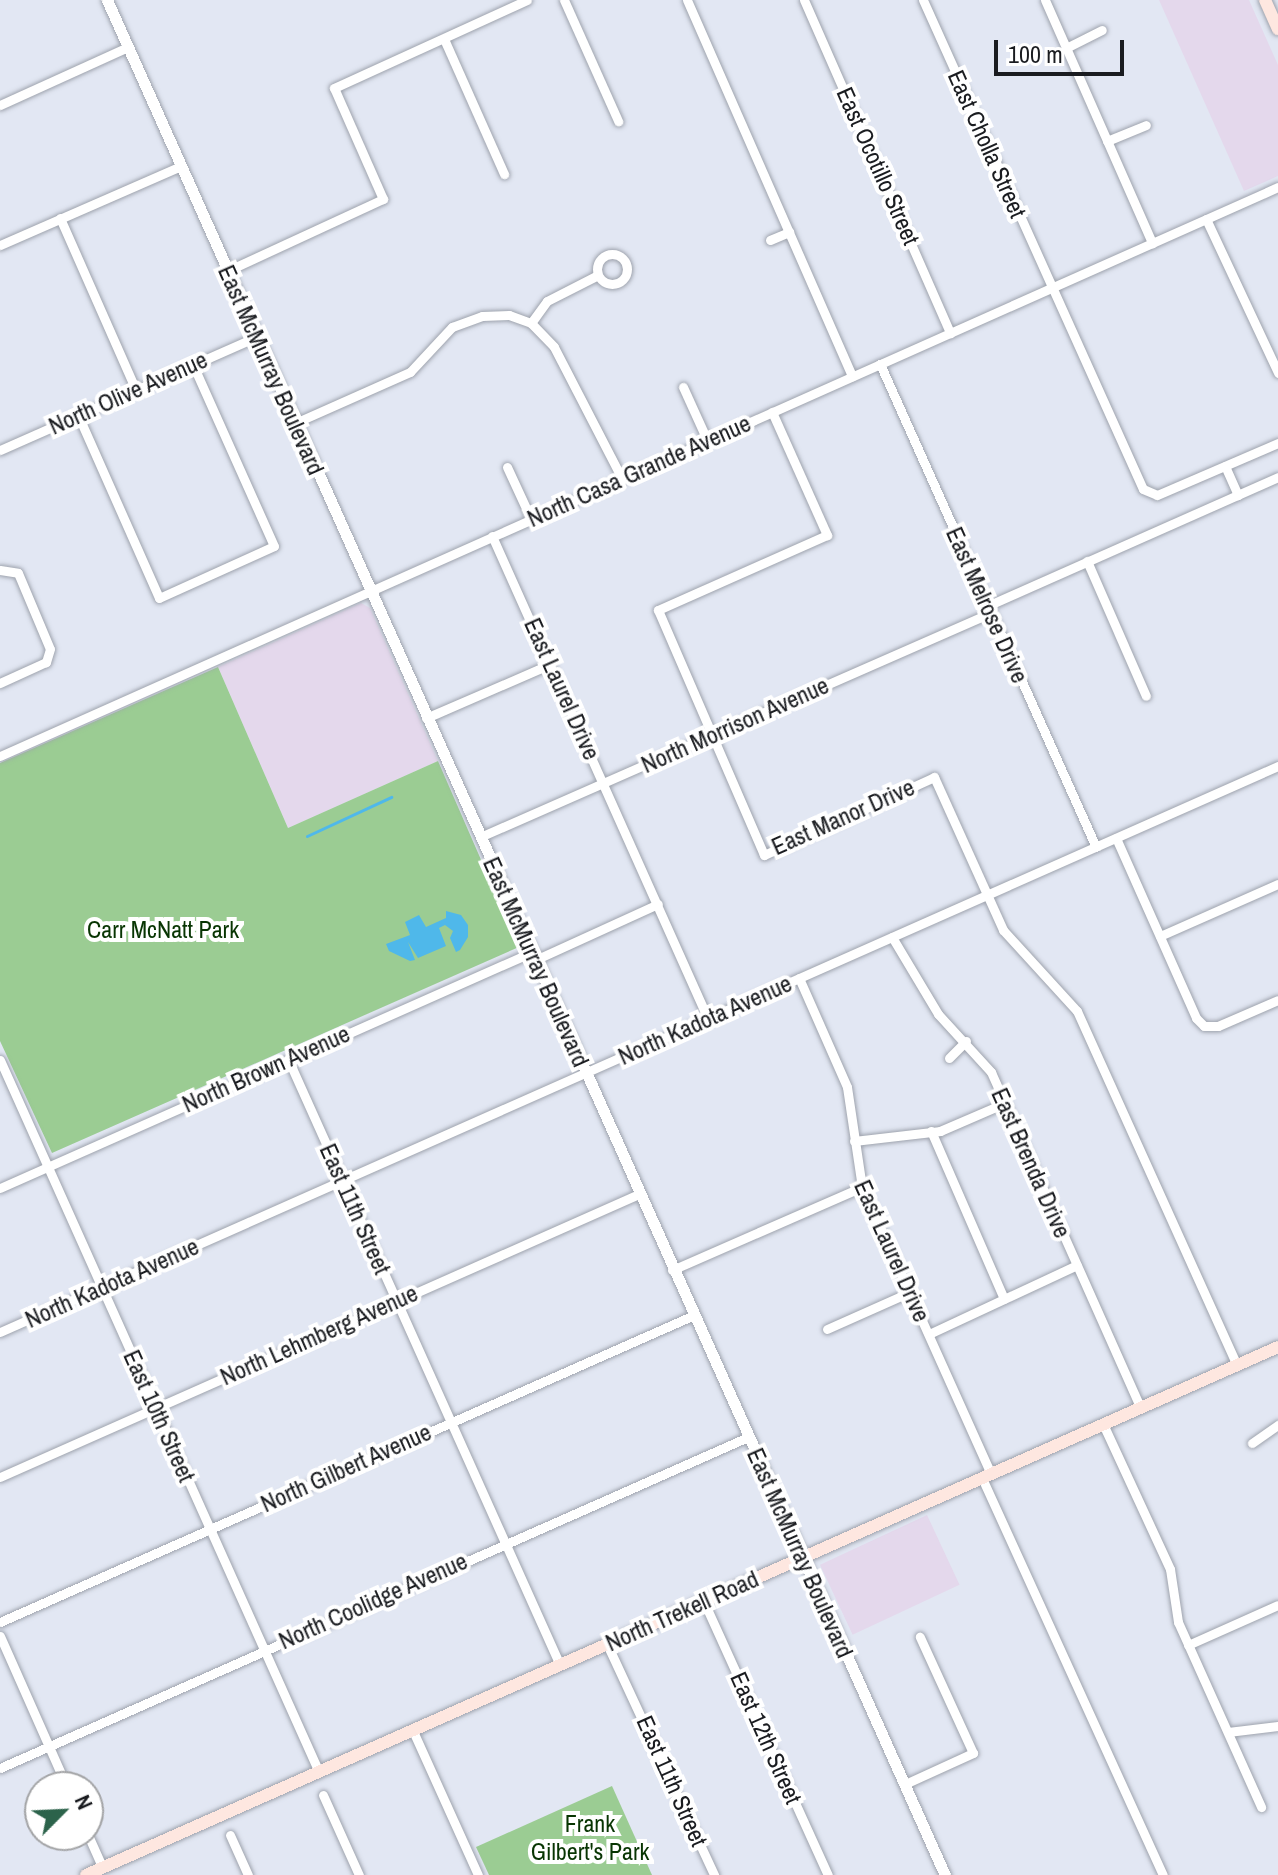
<!DOCTYPE html>
<html>
<head>
<meta charset="utf-8">
<style>
	body { margin:0 }
	#map { position:relative; width:1278px; height:1875px; overflow:hidden; background:#e2e7f3; font-family:"Archivo Narrow",sans-serif }
	div>[style] { position:absolute }
	.commercial>* { inset:0; background:#e4d8ec; transform-origin:0 0 }
	.green>* { inset:0; background:#9bcc93 }
	.water>* { inset:0; background:#4fb8ea }
	.stream>* { height:3px; margin:-1.5px; padding:0 1.5px; transform-origin:1.5px; border-radius:1.5px; background:#4fb8ea }
	.roads { filter:drop-shadow(0 0 2px #9ea3ad) drop-shadow(0 0 2px #9ea3ad) }
	.minor>* { height:9px; margin:-4.5px; padding:0 4.5px; transform-origin:4.5px; border-radius:4.5px; background:#fff }
	.minor>.ring { margin:-4.5px; padding:0; box-sizing:content-box; background:none; border:9px solid #fff; border-radius:50% }
	.tertiary>* { height:11px; margin:-5.5px; padding:0 5.5px; transform-origin:5.5px; border-radius:5.5px; background:#fff }
	.secondary>* { height:12px; margin:-6px; padding:0 6px; transform-origin:6px; border-radius:6px; background:#fee7e0 }
	span { translate:-50% -50%; white-space:nowrap; text-align:center; line-height:1.15; -webkit-text-stroke:8px #fff; paint-order:stroke }
	.street-label { font-size:24px; color:#1a1c20 }
	.park-label { font-size:24px; color:#083503 }
	.north { position:absolute; left:24px; top:1771px; width:80px; height:80px; box-sizing:border-box; background:#fff; border:2px solid #a3a4a6; border-radius:50%; rotate:66deg; font-size:22px; font-weight:700; line-height:32px; text-align:center; color:#1a1c20 }
	.north::after { content:''; display:block; margin:auto; width:28px; height:36px; background:#2c634b; clip-path:polygon(50% 0,100% 100%,50% 72%,0 100%) }
	.scale { position:absolute; left:994px; top:40px; width:130px; height:36px; box-sizing:border-box; border:4px solid #1a1c20; border-top:0; padding-left:10px; font-size:24px; line-height:28px; white-space:nowrap; color:#1a1c20; -webkit-text-stroke:6px #fff; paint-order:stroke }
</style>
</head>
<body>
<div id="map">
	<div class="commercial">
		<i style="clip-path:polygon(1159px 0,1249px 0,1278px 65px,1278px 176px,1244px 191px)"></i>
		<i style="clip-path:polygon(361px 603px,370px 608px,438px 761px,288px 828px,218px 667px)"></i>
		<i style="left:927px;top:1515px;width:77px;height:118px;rotate:65deg"></i>
	</div>
	<div class="green">
		<i style="clip-path:polygon(218px 667px,288px 828px,438px 761px,519px 947px,52px 1153px,0 1041px,0 763px)"></i>
		<i style="clip-path:polygon(612px 1786px,652px 1875px,489px 1875px,476px 1847px)"></i>
	</div>
	<div class="water">
		<i style="clip-path:polygon(446px 911px,461px 915px,468px 925px,468px 937px,460px 950px,456px 952px,450px 938px,453px 931px,445px 925px,439px 928px,446px 946px,418px 958px,408px 942px,415px 960px,410px 961px,389px 951px,386px 944px,410px 935px,405px 922px,419px 915px,426px 927px,446px 918px)"></i>
	</div>
	<div class="stream">
		<i style="left:307px;top:836px;width:93px;rotate:-24.9deg"></i>
	</div>
	<div class="roads">
		<div class="minor">
			<i style="left:564px;top:0;width:133px;rotate:65.9deg"></i>
			<i style="left:687px;top:0;width:411px;rotate:66.3deg"></i>
			<i style="left:804px;top:0;width:364px;rotate:66.3deg"></i>
			<i style="left:923px;top:0;width:536px;rotate:65.78deg"></i>
			<i style="left:1143px;top:489px;width:15px;rotate:23deg"></i>
			<i style="left:1157px;top:495px;width:132px;rotate:-23.3deg"></i>
			<i style="left:1045px;top:0;width:266px;rotate:66.2deg"></i>
			<i style="left:444px;top:39px;width:148px;rotate:66deg"></i>
			<i style="left:1066px;top:48px;width:40px;rotate:-26.6deg"></i>
			<i style="left:0;top:105px;width:141px;rotate:-24.4deg"></i>
			<i style="left:1107px;top:141px;width:42px;rotate:-22.3deg"></i>
			<i style="left:60px;top:218px;width:188px;rotate:66.2deg"></i>
			<i style="left:1206px;top:219px;width:170px;rotate:64.9deg"></i>
			<i style="left:770px;top:240px;width:21px;rotate:-23deg"></i>
			<i style="left:0;top:245px;width:197px;rotate:-23.6deg"></i>
			<i class="ring" style="left:597px;top:254px;width:21px;height:21px"></i>
			<i style="left:227px;top:271px;width:172px;rotate:-24.8deg"></i>
			<i style="left:383px;top:199px;width:121px;rotate:-113.8deg"></i>
			<i style="left:334px;top:88px;width:212px;rotate:-24.5deg"></i>
			<i style="left:531px;top:323px;width:27px;rotate:-54deg"></i>
			<i style="left:547px;top:301px;width:57px;rotate:-27deg"></i>
			<i style="left:880px;top:364px;width:529px;rotate:65.91deg"></i>
			<i style="left:683px;top:387px;width:58px;rotate:65.6deg"></i>
			<i style="left:772px;top:412px;width:135px;rotate:65.9deg"></i>
			<i style="left:827px;top:535px;width:185px;rotate:156.1deg"></i>
			<i style="left:658px;top:610px;width:267px;rotate:66.6deg"></i>
			<i style="left:764px;top:855px;width:187px;rotate:-24.6deg"></i>
			<i style="left:934px;top:777px;width:168px;rotate:65.7deg"></i>
			<i style="left:1003px;top:930px;width:110px;rotate:47.6deg"></i>
			<i style="left:1077px;top:1011px;width:388px;rotate:65.7deg"></i>
			<i style="left:78px;top:415px;width:200px;rotate:66.1deg"></i>
			<i style="left:159px;top:598px;width:126px;rotate:-24.3deg"></i>
			<i style="left:274px;top:546px;width:198px;rotate:-114.1deg"></i>
			<i style="left:295px;top:423px;width:126px;rotate:-23.9deg"></i>
			<i style="left:410px;top:372px;width:62px;rotate:-47deg"></i>
			<i style="left:452px;top:327px;width:32px;rotate:-20deg"></i>
			<i style="left:482px;top:316px;width:27px;rotate:-2deg"></i>
			<i style="left:509px;top:315px;width:23px;rotate:20deg"></i>
			<i style="left:531px;top:323px;width:33px;rotate:46deg"></i>
			<i style="left:554px;top:347px;width:148px;rotate:62.7deg"></i>
			<i style="left:0;top:450px;width:280px;rotate:-23.8deg"></i>
			<i style="left:1225px;top:466px;width:32px;rotate:66deg"></i>
			<i style="left:507px;top:467px;width:57px;rotate:65.2deg"></i>
			<i style="left:492px;top:536px;width:529px;rotate:65.91deg"></i>
			<i style="left:1087px;top:561px;width:147px;rotate:66.4deg"></i>
			<i style="left:0;top:570px;width:18px;rotate:9deg"></i>
			<i style="left:18px;top:573px;width:82px;rotate:67.2deg"></i>
			<i style="left:50px;top:649px;width:14px;rotate:107deg"></i>
			<i style="left:46px;top:662px;width:51px;rotate:155.5deg"></i>
			<i style="left:987px;top:606px;width:318px;rotate:-23.9deg"></i>
			<i style="left:426px;top:718px;width:136px;rotate:-23.4deg"></i>
			<i style="left:0;top:756px;width:1399px;rotate:-24deg"></i>
			<i style="left:480px;top:837px;width:557px;rotate:-23.71deg"></i>
			<i style="left:1116px;top:838px;width:197px;rotate:66deg"></i>
			<i style="left:1196px;top:1018px;width:11px;rotate:45deg"></i>
			<i style="left:1204px;top:1026px;width:14px"></i>
			<i style="left:1218px;top:1026px;width:65px;rotate:-23.4deg"></i>
			<i style="left:1160px;top:936px;width:129px;rotate:-23.8deg"></i>
			<i style="left:892px;top:937px;width:90px;rotate:59.1deg"></i>
			<i style="left:938px;top:1014px;width:79px;rotate:47.6deg"></i>
			<i style="left:991px;top:1072px;width:367px;rotate:66deg"></i>
			<i style="left:535px;top:960px;width:135px;rotate:-24.5deg"></i>
			<i style="left:799px;top:978px;width:119px;rotate:66.2deg"></i>
			<i style="left:847px;top:1087px;width:101px;rotate:81.5deg"></i>
			<i style="left:862px;top:1187px;width:315px;rotate:65.8deg"></i>
			<i style="left:949px;top:1058px;width:24px;rotate:-45deg"></i>
			<i style="left:288px;top:1059px;width:664px;rotate:65.83deg"></i>
			<i style="left:0;top:1060px;width:780px;rotate:65.87deg"></i>
			<i style="left:931px;top:1131px;width:183px;rotate:66.5deg"></i>
			<i style="left:854px;top:1141px;width:87px;rotate:-6.6deg"></i>
			<i style="left:940px;top:1131px;width:71px;rotate:-23.3deg"></i>
			<i style="left:0;top:1188px;width:582px;rotate:-23.92deg"></i>
			<i style="left:672px;top:1270px;width:207px;rotate:-23.6deg"></i>
			<i style="left:827px;top:1329px;width:91px;rotate:-24deg"></i>
			<i style="left:0;top:1332px;width:1398px;rotate:-23.89deg"></i>
			<i style="left:929px;top:1334px;width:163px;rotate:-25deg"></i>
			<i style="left:1103px;top:1424px;width:160px;rotate:65.2deg"></i>
			<i style="left:1170px;top:1569px;width:54px;rotate:81.4deg"></i>
			<i style="left:1178px;top:1622px;width:203px;rotate:65.8deg"></i>
			<i style="left:1252px;top:1443px;width:32px;rotate:-35deg"></i>
			<i style="left:0;top:1477px;width:699px;rotate:-23.89deg"></i>
			<i style="left:982px;top:1478px;width:436px;rotate:65.5deg"></i>
			<i style="left:704px;top:1602px;width:300px;rotate:65.6deg"></i>
			<i style="left:0;top:1622px;width:759px;rotate:-23.86deg"></i>
			<i style="left:0;top:1636px;width:165px;rotate:66.1deg"></i>
			<i style="left:607px;top:1644px;width:255px;rotate:65.1deg"></i>
			<i style="left:1188px;top:1645px;width:98px;rotate:-24deg"></i>
			<i style="left:413px;top:1731px;width:158px;rotate:65.7deg"></i>
			<i style="left:1228px;top:1732px;width:50px;rotate:-6.8deg"></i>
			<i style="left:0;top:1768px;width:818px;rotate:-23.87deg"></i>
			<i style="left:905px;top:1784px;width:75px;rotate:-24.5deg"></i>
			<i style="left:973px;top:1753px;width:128px;rotate:-114.6deg"></i>
			<i style="left:323px;top:1795px;width:88px;rotate:65.8deg"></i>
			<i style="left:88px;top:1835px;width:36px;rotate:66deg"></i>
			<i style="left:230px;top:1835px;width:44px;rotate:65.8deg"></i>
		</div>
		<div class="tertiary">
			<i style="left:107px;top:0;width:2054px;rotate:65.92deg"></i>
		</div>
		<div class="secondary">
			<i style="left:1265px;top:0;width:32px;rotate:66deg"></i>
			<i style="left:86px;top:1875px;width:1304px;rotate:-23.89deg"></i>
		</div>
	</div>
	<div class="street-label">
		<span style="left:987px;top:144px;rotate:66deg">East Cholla Street</span>
		<span style="left:878px;top:166px;rotate:66deg">East Ocotillo Street</span>
		<span style="left:271px;top:370px;rotate:66deg">East McMurray Boulevard</span>
		<span style="left:128px;top:393px;rotate:-24deg">North Olive Avenue</span>
		<span style="left:639px;top:471px;rotate:-24deg">North Casa Grande Avenue</span>
		<span style="left:987px;top:605px;rotate:66deg">East Melrose Drive</span>
		<span style="left:562px;top:689px;rotate:66deg">East Laurel Drive</span>
		<span style="left:735px;top:725px;rotate:-24deg">North Morrison Avenue</span>
		<span style="left:843px;top:817px;rotate:-24deg">East Manor Drive</span>
		<span style="left:536px;top:962px;rotate:66deg">East McMurray Boulevard</span>
		<span style="left:705px;top:1020px;rotate:-24deg">North Kadota Avenue</span>
		<span style="left:266px;top:1069px;rotate:-24deg">North Brown Avenue</span>
		<span style="left:1031px;top:1163px;rotate:66deg">East Brenda Drive</span>
		<span style="left:355px;top:1209px;rotate:66deg">East 11th Street</span>
		<span style="left:892px;top:1251px;rotate:66deg">East Laurel Drive</span>
		<span style="left:112px;top:1283px;rotate:-24deg">North Kadota Avenue</span>
		<span style="left:319px;top:1335px;rotate:-24deg">North Lehmberg Avenue</span>
		<span style="left:159px;top:1416px;rotate:66deg">East 10th Street</span>
		<span style="left:346px;top:1468px;rotate:-24deg">North Gilbert Avenue</span>
		<span style="left:800px;top:1553px;rotate:66deg">East McMurray Boulevard</span>
		<span style="left:373px;top:1601px;rotate:-24deg">North Coolidge Avenue</span>
		<span style="left:682px;top:1611px;rotate:-24deg">North Trekell Road</span>
		<span style="left:766px;top:1738px;rotate:66deg">East 12th Street</span>
		<span style="left:672px;top:1781px;rotate:66deg">East 11th Street</span>
	</div>
	<div class="park-label">
		<span style="left:163px;top:930px">Carr McNatt Park</span>
		<span style="left:590px;top:1838px">Frank<br>Gilbert's Park</span>
	</div>
	<div class="north">N</div>
	<div class="scale">100 m</div>
</div>
</body>
</html>
